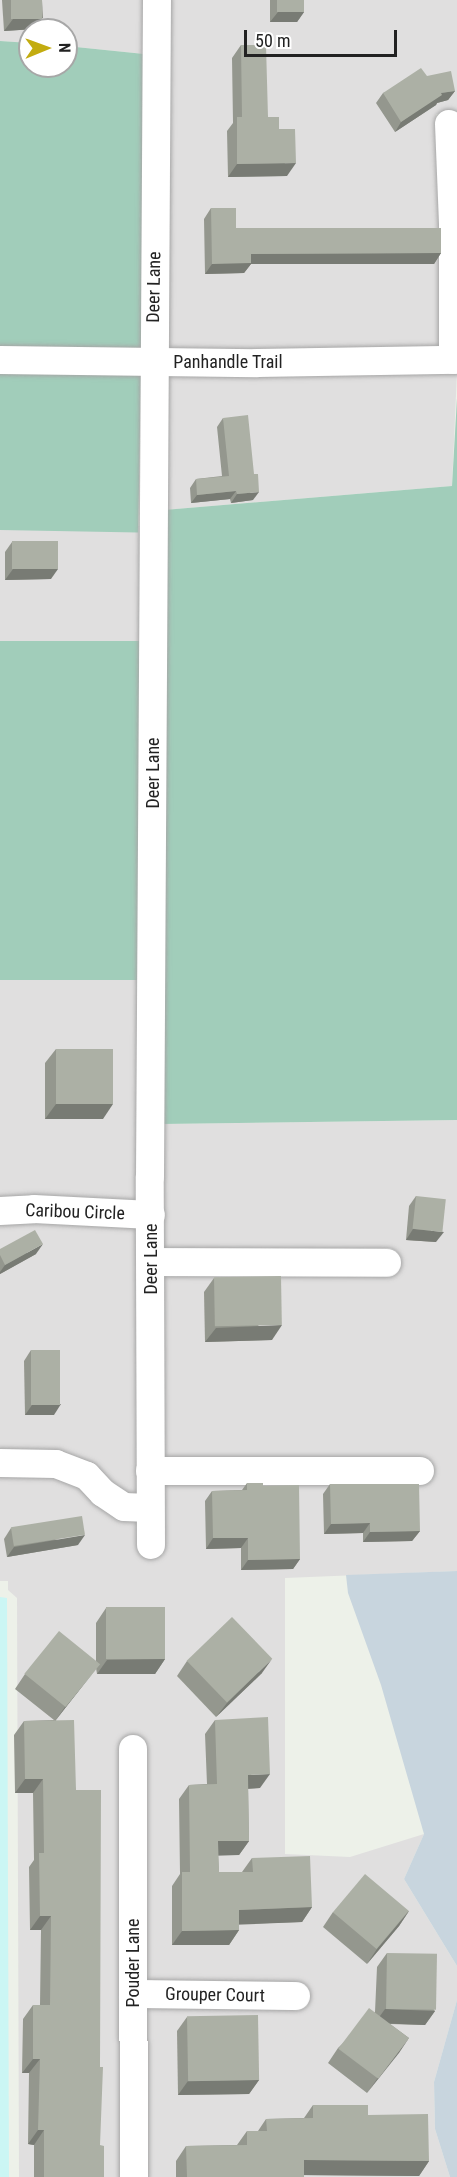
<!DOCTYPE html>
<html>
<head>
<meta charset="utf-8">
<style>
	body { margin:0 }
	#map { position:relative; width:457px; height:2177px; overflow:hidden; background:#edf1e9; font-family:"Roboto Condensed",sans-serif }
	div>[style] { position:absolute }
	.residential>* { inset:0; background:#e0dfdf; transform-origin:0 0 }
	.forest>* { inset:0; background:#a1cdba; transform-origin:0 0 }
	.wetland>* { inset:0; background:#c8d5de }
	.park>* { inset:0; background:#cbf6f4 }
	.roads { filter:drop-shadow(0 0 2px #a6a6a6) drop-shadow(0 0 2px #a6a6a6) }
	.minor>* { height:28px; margin:-14px; padding:0 14px; transform-origin:14px; border-radius:14px; background:#fff }
	.wall>* { inset:0; background:#94978e }
	.shaded-wall>* { inset:0; background:#787b74 }
	.building>* { inset:0; background:#acb0a5; transform-origin:0 0 }
	span { translate:-50% -50%; white-space:nowrap; text-align:center; line-height:1.15; -webkit-text-stroke:6px #fff; paint-order:stroke }
	.street-label { font-size:18px; color:#222 }
	.north { position:absolute; left:18px; top:18px; width:60px; height:60px; box-sizing:border-box; background:#fff; border:2px solid #a7a7a7; border-radius:50%; rotate:89deg; font-size:16px; font-weight:700; line-height:24px; text-align:center; color:#222 }
	.north::after { content:''; display:block; margin:auto; width:21px; height:27px; background:#c3ac10; clip-path:polygon(50% 0,100% 100%,50% 72%,0 100%) }
	.scale { position:absolute; left:244px; top:30px; width:153px; height:27px; box-sizing:border-box; border:3px solid #222; border-top:0; padding-left:8px; font-size:18px; line-height:21px; white-space:nowrap; color:#222; -webkit-text-stroke:4px #fff; paint-order:stroke }
</style>
</head>
<body>
<div id="map">
	<div class="residential">
		<i style="clip-path:polygon(0 0,145px 0,144px 54px,66px 46px,66px 30px,30px 30px,30px 43px,0 41px)"></i>
		<i style="clip-path:polygon(168px 0,457px 0,457px 113px,436px 114px,441px 225px,441px 350px,165px 352px)"></i>
		<i style="clip-path:polygon(457px 371px,452px 486px,164px 510px,165px 372px)"></i>
		<i style="left:141px;top:526px;width:115px;height:141px;rotate:90deg"></i>
		<i style="left:140px;top:980px;width:224px;height:140px;rotate:90deg"></i>
		<i style="clip-path:polygon(457px 1120px,457px 1571px,285px 1578px,285px 1854px,350px 1857px,424px 1834px,404px 1879px,457px 1966px,457px 2000px,434px 2082px,435px 2129px,450px 2177px,146px 2177px,145px 2005px,307px 2007px,308px 1987px,145px 1984px,144px 1739px,121px 1739px,122px 2177px,19px 2177px,17px 1598px,8px 1590px,8px 1581px,0 1581px,0 1473px,53px 1474px,138px 1518px,140px 1556px,163px 1555px,161px 1481px,432px 1481px,432px 1461px,162px 1460px,162px 1124px)"></i>
		<i style="clip-path:polygon(0 1222px,139px 1225px,138px 1498px,0 1451px)"></i>
	</div>
	<div class="forest">
		<i style="clip-path:polygon(0 41px,30px 43px,30px 66px,66px 66px,66px 46px,144px 54px,142px 352px,0 350px)"></i>
		<i style="left:0;top:370px;width:141px;height:160px;rotate:1deg"></i>
		<i style="clip-path:polygon(457px 398px,457px 1120px,162px 1124px,164px 510px,452px 486px)"></i>
		<i style="left:141px;top:641px;width:339px;height:141px;rotate:90deg"></i>
	</div>
	<div class="wetland">
		<i style="clip-path:polygon(457px 1571px,457px 1966px,404px 1879px,424px 1834px,381px 1685px,348px 1593px,346px 1575px)"></i>
		<i style="clip-path:polygon(457px 2000px,457px 2177px,450px 2177px,435px 2129px,434px 2082px)"></i>
	</div>
	<div class="park">
		<i style="clip-path:polygon(0 1597px,7px 1598px,9px 2177px,0 2177px)"></i>
	</div>
	<div class="roads">
		<div class="minor">
			<i style="left:449px;top:124px;width:101px;rotate:87.7deg"></i>
			<i style="left:453px;top:225px;width:135px;rotate:90deg"></i>
			<i style="left:0;top:360px;width:257px;rotate:0.7deg"></i>
			<i style="left:257px;top:363px;width:200px;rotate:-0.9deg"></i>
			<i style="left:0;top:1211px;width:34px;rotate:-3deg"></i>
			<i style="left:34px;top:1209px;width:117px;rotate:2.9deg"></i>
			<i style="left:151px;top:1262px;width:236px;rotate:0.2deg"></i>
			<i style="left:0;top:1463px;width:56px;rotate:1deg"></i>
			<i style="left:56px;top:1464px;width:33px;rotate:21deg"></i>
			<i style="left:87px;top:1476px;width:23px;rotate:47deg"></i>
			<i style="left:103px;top:1493px;width:25px;rotate:34deg"></i>
			<i style="left:124px;top:1507px;width:26px;rotate:2deg"></i>
			<i style="left:150px;top:1471px;width:270px"></i>
			<i style="left:151px;top:1545px;width:368px;rotate:-90.2deg"></i>
			<i style="left:150px;top:1177px;width:1177px;rotate:-89.66deg"></i>
			<i style="left:133px;top:1749px;width:428px;rotate:89.9deg"></i>
			<i style="left:133px;top:1994px;width:163px;rotate:0.7deg"></i>
		</div>
	</div>
	<div class="wall">
		<i style="clip-path:polygon(2px 0,42px 0,43px 17px,35px 29px,4px 31px)"></i>
		<i style="clip-path:polygon(270px 0,304px 0,304px 12px,297px 22px,270px 22px)"></i>
		<i style="clip-path:polygon(241px 45px,268px 117px,279px 129px,287px 176px,228px 177px,227px 131px,233px 123px,232px 58px)"></i>
		<i style="clip-path:polygon(427px 76px,455px 91px,448px 100px,437px 103px,436px 105px,395px 132px,376px 103px,383px 93px)"></i>
		<i style="clip-path:polygon(211px 208px,236px 228px,441px 253px,434px 264px,251px 264px,244px 273px,205px 274px,204px 219px)"></i>
		<i style="clip-path:polygon(223px 418px,253px 500px,231px 503px,230px 499px,191px 503px,190px 488px,196px 479px,222px 476px,217px 427px)"></i>
		<i style="clip-path:polygon(12px 542px,51px 579px,5px 580px,5px 552px)"></i>
		<i style="clip-path:polygon(56px 1049px,103px 1119px,45px 1119px,45px 1063px)"></i>
		<i style="clip-path:polygon(416px 1196px,436px 1242px,406px 1240px,409px 1206px)"></i>
		<i style="clip-path:polygon(0 1249px,36px 1254px,0 1274px)"></i>
		<i style="clip-path:polygon(214px 1278px,272px 1340px,205px 1342px,204px 1292px)"></i>
		<i style="clip-path:polygon(31px 1350px,54px 1415px,25px 1415px,24px 1361px)"></i>
		<i style="clip-path:polygon(247px 1483px,263px 1486px,300px 1559px,293px 1569px,241px 1570px,241px 1548px,206px 1549px,205px 1501px,212px 1491px,242px 1490px)"></i>
		<i style="clip-path:polygon(330px 1484px,420px 1531px,412px 1541px,363px 1542px,363px 1533px,324px 1534px,323px 1494px)"></i>
		<i style="clip-path:polygon(11px 1528px,78px 1545px,7px 1557px,4px 1539px)"></i>
		<i style="clip-path:polygon(106px 1608px,165px 1659px,155px 1674px,97px 1674px,96px 1668px,56px 1720px,76px 1790px,100px 2145px,104px 2177px,34px 2177px,34px 2145px,28px 2144px,29px 2073px,22px 2073px,23px 2019px,33px 2005px,40px 2005px,41px 1930px,30px 1930px,29px 1867px,34px 1860px,33px 1793px,15px 1793px,14px 1735px,24px 1721px,54px 1720px,15px 1689px,25px 1674px,96px 1661px,96px 1623px)"></i>
		<i style="clip-path:polygon(187px 1661px,262px 1673px,216px 1717px,177px 1676px)"></i>
		<i style="clip-path:polygon(215px 1720px,260px 1788px,248px 1789px,249px 1841px,239px 1855px,218px 1855px,219px 1872px,242px 1872px,252px 1858px,312px 1907px,302px 1922px,239px 1924px,239px 1930px,229px 1945px,172px 1945px,172px 1886px,180px 1874px,179px 1799px,189px 1785px,207px 1784px,205px 1734px)"></i>
		<i style="clip-path:polygon(409px 1911px,399px 1926px,367px 1964px,323px 1927px,333px 1912px)"></i>
		<i style="clip-path:polygon(387px 1953px,435px 2011px,425px 2025px,390px 2024px,409px 2038px,367px 2093px,328px 2063px,338px 2048px,375px 2012px,377px 1967px)"></i>
		<i style="clip-path:polygon(187px 2017px,259px 2080px,249px 2094px,178px 2095px,177px 2031px)"></i>
		<i style="clip-path:polygon(313px 2105px,368px 2115px,429px 2161px,419px 2176px,304px 2175px,304px 2177px,176px 2177px,176px 2161px,186px 2146px,237px 2145px,247px 2131px,258px 2131px,266px 2119px,304px 2118px)"></i>
	</div>
	<div class="shaded-wall">
		<i style="clip-path:polygon(278px 12px,304px 12px,297px 22px,270px 22px)"></i>
		<i style="clip-path:polygon(43px 17px,35px 29px,4px 31px,13px 19px)"></i>
		<i style="clip-path:polygon(455px 91px,448px 100px,437px 103px,436px 105px,395px 132px,401px 122px,441px 93px)"></i>
		<i style="clip-path:polygon(296px 163px,287px 176px,228px 177px,237px 164px)"></i>
		<i style="clip-path:polygon(441px 253px,434px 264px,251px 264px,244px 273px,205px 274px,212px 264px,251px 254px)"></i>
		<i style="clip-path:polygon(236px 491px,230px 499px,191px 503px,197px 495px)"></i>
		<i style="clip-path:polygon(259px 492px,253px 500px,231px 503px,237px 494px)"></i>
		<i style="clip-path:polygon(13px 569px,58px 569px,51px 579px,5px 580px)"></i>
		<i style="clip-path:polygon(56px 1104px,113px 1104px,103px 1119px,45px 1119px)"></i>
		<i style="clip-path:polygon(413px 1229px,444px 1232px,436px 1242px,406px 1240px)"></i>
		<i style="clip-path:polygon(43px 1244px,36px 1254px,0 1274px,0 1272px,5px 1265px)"></i>
		<i style="clip-path:polygon(282px 1325px,272px 1340px,205px 1342px,216px 1328px)"></i>
		<i style="clip-path:polygon(61px 1404px,54px 1415px,25px 1415px,32px 1405px)"></i>
		<i style="clip-path:polygon(370px 1523px,363px 1533px,324px 1534px,331px 1524px)"></i>
		<i style="clip-path:polygon(420px 1531px,412px 1541px,363px 1542px,370px 1532px)"></i>
		<i style="clip-path:polygon(85px 1535px,78px 1545px,7px 1557px,14px 1547px)"></i>
		<i style="clip-path:polygon(213px 1538px,248px 1538px,241px 1548px,206px 1549px)"></i>
		<i style="clip-path:polygon(300px 1559px,293px 1569px,241px 1570px,248px 1560px)"></i>
		<i style="clip-path:polygon(165px 1659px,155px 1674px,97px 1674px,107px 1660px)"></i>
		<i style="clip-path:polygon(272px 1659px,262px 1673px,216px 1717px,227px 1703px)"></i>
		<i style="clip-path:polygon(100px 1664px,89px 1678px,55px 1721px,65px 1707px)"></i>
		<i style="clip-path:polygon(270px 1774px,260px 1788px,238px 1789px,248px 1775px)"></i>
		<i style="clip-path:polygon(25px 1779px,43px 1779px,33px 1793px,15px 1793px)"></i>
		<i style="clip-path:polygon(218px 1841px,249px 1841px,239px 1855px,208px 1856px)"></i>
		<i style="clip-path:polygon(312px 1907px,302px 1922px,229px 1925px,239px 1910px)"></i>
		<i style="clip-path:polygon(409px 1911px,399px 1926px,367px 1964px,377px 1949px)"></i>
		<i style="clip-path:polygon(40px 1916px,51px 1916px,41px 1930px,30px 1930px)"></i>
		<i style="clip-path:polygon(239px 1930px,229px 1945px,172px 1945px,182px 1931px)"></i>
		<i style="clip-path:polygon(385px 2009px,435px 2011px,425px 2025px,375px 2023px)"></i>
		<i style="clip-path:polygon(409px 2038px,399px 2053px,367px 2093px,377px 2079px)"></i>
		<i style="clip-path:polygon(33px 2059px,40px 2059px,29px 2073px,22px 2073px)"></i>
		<i style="clip-path:polygon(259px 2080px,249px 2094px,178px 2095px,188px 2081px)"></i>
		<i style="clip-path:polygon(38px 2130px,44px 2130px,34px 2145px,28px 2144px)"></i>
		<i style="clip-path:polygon(304px 2160px,429px 2161px,419px 2176px,294px 2175px)"></i>
	</div>
	<div class="building">
		<i style="left:11px;top:0;width:31px;height:19px"></i>
		<i style="left:277px;top:0;width:27px;height:12px"></i>
		<i style="clip-path:polygon(241px 45px,266px 45px,268px 117px,279px 117px,279px 129px,295px 129px,296px 163px,237px 164px,237px 117px,242px 117px)"></i>
		<i style="clip-path:polygon(421px 68px,427px 76px,451px 71px,455px 91px,441px 93px,442px 95px,401px 122px,383px 93px)"></i>
		<i style="clip-path:polygon(211px 208px,236px 208px,236px 228px,441px 228px,441px 253px,251px 254px,251px 263px,212px 264px)"></i>
		<i style="clip-path:polygon(248px 415px,254px 474px,258px 474px,259px 492px,237px 494px,236px 491px,197px 495px,196px 479px,229px 476px,223px 418px)"></i>
		<i style="left:58px;top:541px;width:28px;height:46px;rotate:90deg"></i>
		<i style="left:56px;top:1049px;width:57px;height:55px"></i>
		<i style="left:416px;top:1196px;width:30px;height:33px;rotate:6deg"></i>
		<i style="clip-path:polygon(35px 1230px,43px 1244px,5px 1265px,0 1255px,0 1249px)"></i>
		<i style="left:281px;top:1276px;width:49px;height:67px;rotate:89deg"></i>
		<i style="left:31px;top:1350px;width:29px;height:55px"></i>
		<i style="clip-path:polygon(247px 1483px,263px 1483px,263px 1486px,299px 1485px,300px 1559px,248px 1560px,248px 1538px,213px 1538px,212px 1491px,247px 1490px)"></i>
		<i style="clip-path:polygon(330px 1484px,419px 1484px,420px 1531px,370px 1532px,370px 1523px,331px 1524px)"></i>
		<i style="left:82px;top:1516px;width:19px;height:72px;rotate:81deg"></i>
		<i style="left:165px;top:1607px;width:52px;height:59px;rotate:90deg"></i>
		<i style="left:232px;top:1617px;width:58px;height:63px;rotate:46deg"></i>
		<i style="left:59px;top:1631px;width:53px;height:55px;rotate:39deg"></i>
		<i style="clip-path:polygon(268px 1717px,270px 1774px,248px 1775px,249px 1841px,218px 1841px,219px 1872px,253px 1872px,252px 1858px,310px 1856px,312px 1907px,239px 1910px,239px 1930px,182px 1931px,182px 1872px,190px 1872px,189px 1785px,217px 1784px,215px 1720px)"></i>
		<i style="clip-path:polygon(74px 1720px,76px 1790px,101px 1790px,100px 2067px,103px 2067px,100px 2145px,104px 2146px,104px 2177px,44px 2177px,44px 2130px,38px 2130px,40px 2059px,33px 2059px,33px 2005px,50px 2005px,51px 1916px,40px 1916px,39px 1853px,44px 1853px,43px 1779px,25px 1779px,24px 1721px)"></i>
		<i style="left:365px;top:1874px;width:57px;height:50px;rotate:40deg"></i>
		<i style="left:387px;top:1953px;width:50px;height:56px;rotate:1deg"></i>
		<i style="left:369px;top:2008px;width:50px;height:51px;rotate:37deg"></i>
		<i style="left:258px;top:2015px;width:65px;height:71px;rotate:89deg"></i>
		<i style="clip-path:polygon(313px 2105px,368px 2105px,368px 2115px,428px 2114px,429px 2161px,304px 2160px,304px 2177px,187px 2177px,186px 2146px,247px 2145px,247px 2131px,267px 2131px,266px 2119px,313px 2118px)"></i>
	</div>
	<div class="street-label">
		<span style="left:154px;top:287px;rotate:-89deg">Deer Lane</span>
		<span style="left:228px;top:362px">Panhandle Trail</span>
		<span style="left:153px;top:773px;rotate:-90deg">Deer Lane</span>
		<span style="left:75px;top:1212px;rotate:2deg">Caribou Circle</span>
		<span style="left:151px;top:1259px;rotate:-90deg">Deer Lane</span>
		<span style="left:133px;top:1963px;rotate:-90deg">Pouder Lane</span>
		<span style="left:215px;top:1995px;rotate:1deg">Grouper Court</span>
	</div>
	<div class="north">N</div>
	<div class="scale">50 m</div>
</div>
</body>
</html>
